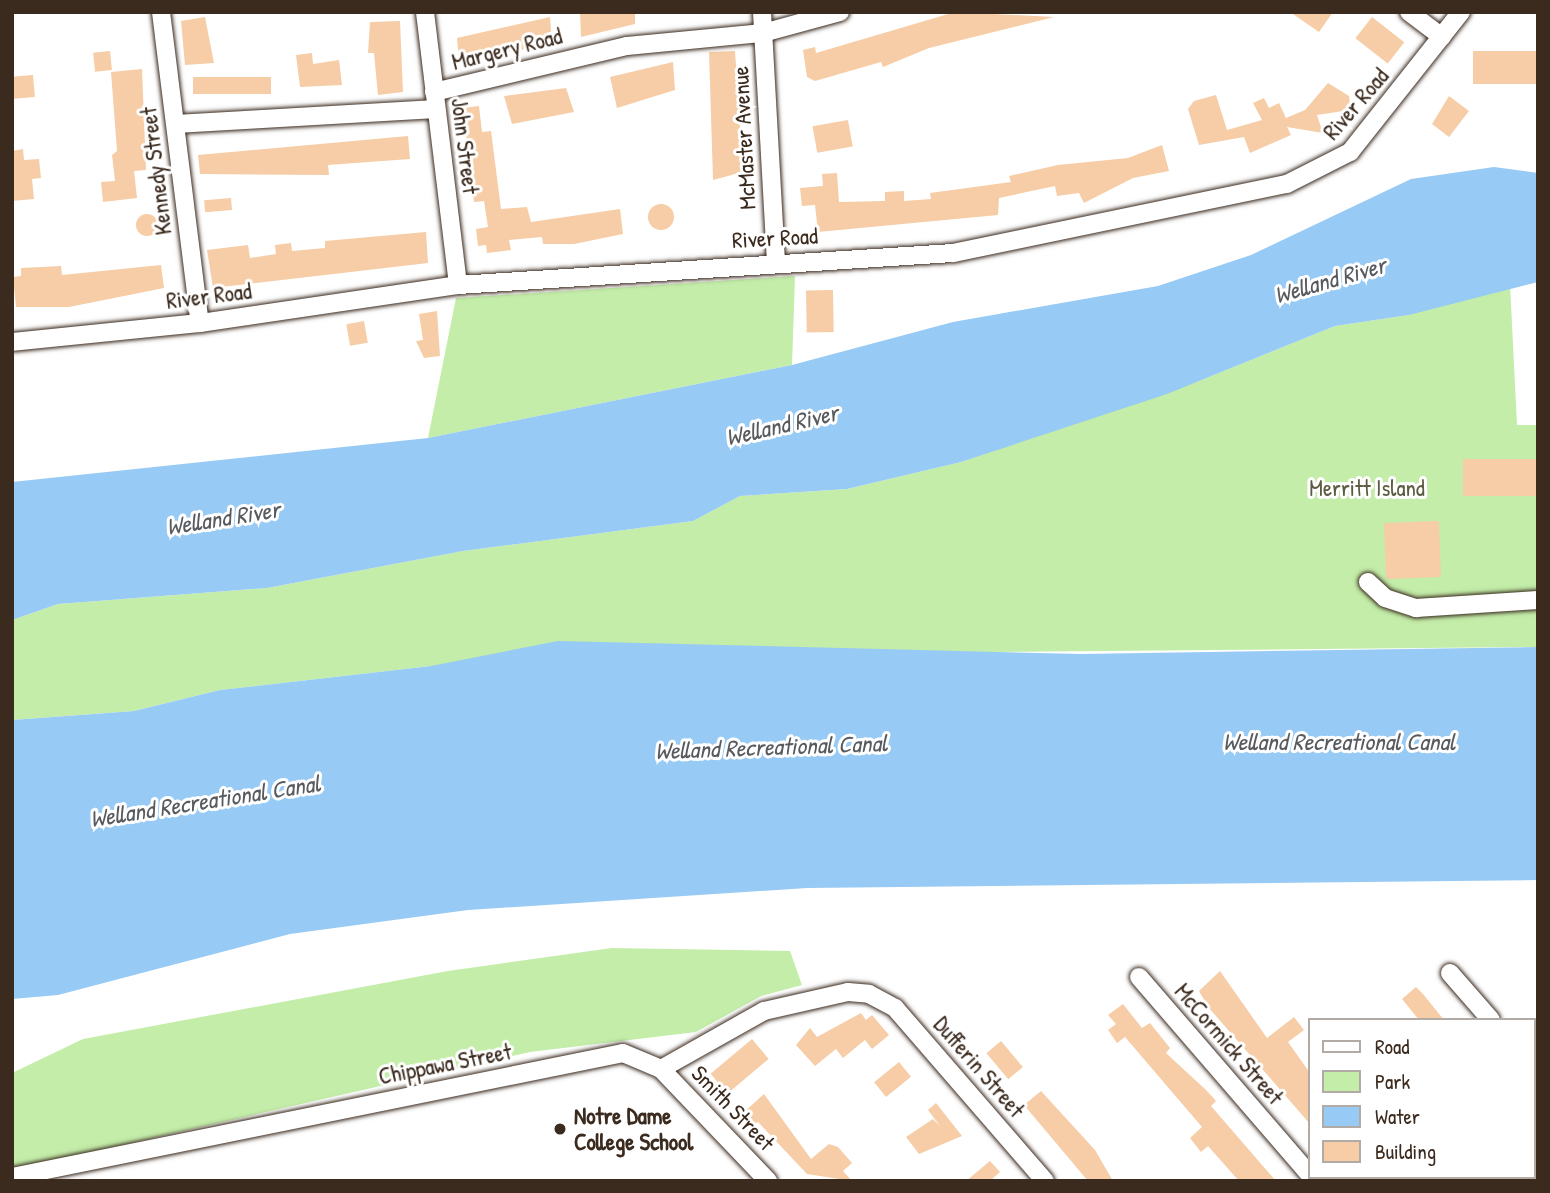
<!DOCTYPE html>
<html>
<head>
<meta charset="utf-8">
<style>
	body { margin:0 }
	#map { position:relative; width:1550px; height:1193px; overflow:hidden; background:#fff; font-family:"Patrick Hand",sans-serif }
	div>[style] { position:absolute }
	.green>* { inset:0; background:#c3eda9 }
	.water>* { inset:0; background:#97caf4 }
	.building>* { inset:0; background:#f6cda6; transform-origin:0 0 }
	.round { border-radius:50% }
	.roads { filter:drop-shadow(0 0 2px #3b2a1e) drop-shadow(0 0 2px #3b2a1e) }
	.street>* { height:18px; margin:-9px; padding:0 9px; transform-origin:9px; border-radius:9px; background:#fff }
	.dots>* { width:19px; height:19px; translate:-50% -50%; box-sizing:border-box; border:4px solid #fff; border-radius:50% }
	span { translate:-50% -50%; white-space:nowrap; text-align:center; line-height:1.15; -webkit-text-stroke:6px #fff; paint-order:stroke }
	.street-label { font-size:23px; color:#3b2a1e }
	.park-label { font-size:23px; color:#5d5b41 }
	.poi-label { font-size:23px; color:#3b2a1e; font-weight:700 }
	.left { translate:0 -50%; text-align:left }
	.water-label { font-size:24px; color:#575a5e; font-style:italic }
	.frame { position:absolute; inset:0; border:14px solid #3b2a1e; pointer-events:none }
	.legend { position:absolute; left:1308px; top:1018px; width:228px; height:161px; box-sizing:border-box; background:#fff; border:2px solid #b1aaa5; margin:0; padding:9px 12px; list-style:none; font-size:21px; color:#3b2a1e }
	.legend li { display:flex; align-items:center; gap:14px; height:35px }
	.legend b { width:35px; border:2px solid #b1aaa5 }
</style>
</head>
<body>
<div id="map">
	<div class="green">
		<i style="clip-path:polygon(795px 276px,792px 365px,428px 438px,456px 298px)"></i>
		<i style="clip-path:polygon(1510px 284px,1517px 425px,1538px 425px,1538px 647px,866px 653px,431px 666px,220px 690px,134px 711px,12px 720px,12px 620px,58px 604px,267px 588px,463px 551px,693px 521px,740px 496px,847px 489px,961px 462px,1199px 381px,1335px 326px,1409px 315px)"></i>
		<i style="clip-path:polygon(612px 948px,790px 951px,802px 985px,761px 996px,696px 1032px,530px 1052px,12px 1170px,12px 1073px,83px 1039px,448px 971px)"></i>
	</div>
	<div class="water">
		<i style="clip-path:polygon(1494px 167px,1538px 173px,1538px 282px,1409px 315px,1335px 326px,1167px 394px,961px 462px,847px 489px,740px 496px,693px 521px,463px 551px,267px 588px,58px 604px,12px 620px,12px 482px,428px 438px,792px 365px,953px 322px,1158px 286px,1251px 255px,1411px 179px)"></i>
		<i style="clip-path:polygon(558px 641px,1081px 654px,1538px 647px,1538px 880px,807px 888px,468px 910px,290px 934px,58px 995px,12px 999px,12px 720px,134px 711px,220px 690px,431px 666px)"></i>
	</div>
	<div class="building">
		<i style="clip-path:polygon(580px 12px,635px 12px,635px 24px,581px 37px)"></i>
		<i style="clip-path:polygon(955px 12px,1054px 17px,929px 48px,883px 67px,881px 62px,815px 81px,807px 77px,803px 50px,815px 47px,816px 53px)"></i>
		<i style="clip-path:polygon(1290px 12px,1333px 12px,1319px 32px)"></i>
		<i style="clip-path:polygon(205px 17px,214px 63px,185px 65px,181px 21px)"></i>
		<i style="clip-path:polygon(550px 17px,552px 44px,459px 61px,457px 38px)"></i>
		<i style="left:1372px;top:17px;width:41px;height:27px;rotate:38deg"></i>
		<i style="clip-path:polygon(400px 21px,403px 92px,378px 95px,374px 53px,368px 53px,370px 22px)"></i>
		<i style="left:110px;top:51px;width:19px;height:17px;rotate:84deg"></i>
		<i style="clip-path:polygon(735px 51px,743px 172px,713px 180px,709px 52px)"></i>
		<i style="left:1538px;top:51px;width:33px;height:65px;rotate:90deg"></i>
		<i style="clip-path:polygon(312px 53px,313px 64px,339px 60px,342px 85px,300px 87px,296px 55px)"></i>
		<i style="clip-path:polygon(673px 62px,675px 90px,617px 108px,610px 77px)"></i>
		<i style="clip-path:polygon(142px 69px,146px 170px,134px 171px,137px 198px,103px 202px,101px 182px,115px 181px,112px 155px,117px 151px,111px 72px)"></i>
		<i style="left:33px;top:75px;width:22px;height:21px;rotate:85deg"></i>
		<i style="left:271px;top:77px;width:17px;height:78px;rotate:90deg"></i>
		<i style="clip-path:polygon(1328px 83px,1349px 96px,1352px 119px,1343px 111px,1317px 115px,1323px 133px,1287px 127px,1291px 135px,1250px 153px,1244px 137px,1199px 145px,1188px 109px,1194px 101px,1216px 95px,1227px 130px,1262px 120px,1253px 103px,1264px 98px,1269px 108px,1279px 103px,1286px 118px,1305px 110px)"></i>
		<i style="clip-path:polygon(566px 88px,574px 112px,512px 124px,504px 96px)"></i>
		<i style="clip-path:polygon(1449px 96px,1469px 111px,1449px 137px,1432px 124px)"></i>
		<i style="clip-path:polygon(479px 106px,482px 132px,491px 131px,501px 209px,527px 207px,531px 222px,620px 209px,623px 234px,574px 244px,543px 244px,542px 237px,509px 240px,511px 250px,487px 253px,486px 245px,478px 246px,476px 229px,488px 227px,484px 201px,474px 202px,463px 108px)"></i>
		<i style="left:848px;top:120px;width:27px;height:36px;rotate:80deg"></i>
		<i style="clip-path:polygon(408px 136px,410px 159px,328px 165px,329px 175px,200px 174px,198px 155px)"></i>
		<i style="clip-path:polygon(1162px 145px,1169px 171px,1133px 178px,1084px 203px,1079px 193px,1057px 196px,1055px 186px,999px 198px,998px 215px,818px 232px,815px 205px,802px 206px,800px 188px,823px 186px,822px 174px,837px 173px,839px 202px,885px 201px,885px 192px,904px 191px,904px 201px,931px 199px,930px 193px,1011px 182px,1009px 176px,1058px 165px,1128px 158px)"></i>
		<i style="clip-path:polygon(23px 149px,24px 160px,39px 159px,41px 178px,32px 179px,34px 199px,12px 201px,12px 151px)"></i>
		<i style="left:231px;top:198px;width:12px;height:27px;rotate:85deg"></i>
		<i class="round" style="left:648px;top:204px;width:26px;height:26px"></i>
		<i class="round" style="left:136px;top:214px;width:22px;height:22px"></i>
		<i style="clip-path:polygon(426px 232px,428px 263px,213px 288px,207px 250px,248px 245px,250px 258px,276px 254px,275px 245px,291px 243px,292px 251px,325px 248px,325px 241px)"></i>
		<i style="clip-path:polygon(161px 265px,164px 288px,69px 307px,16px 307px,13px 277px,21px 276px,21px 268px,61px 266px,62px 275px)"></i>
		<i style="left:833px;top:290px;width:42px;height:27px;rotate:89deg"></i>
		<i style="clip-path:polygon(437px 311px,440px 356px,424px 358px,416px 341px,423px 340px,419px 314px)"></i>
		<i style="left:364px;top:321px;width:22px;height:18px;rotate:80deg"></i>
		<i style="left:1538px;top:459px;width:37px;height:75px;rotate:90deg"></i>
		<i style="left:1439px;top:521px;width:56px;height:55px;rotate:88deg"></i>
		<i style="clip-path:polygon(1220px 971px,1267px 1038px,1294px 1017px,1304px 1030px,1288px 1042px,1310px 1073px,1310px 1124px,1209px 1008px,1199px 991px)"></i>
		<i style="clip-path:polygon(1416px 987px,1423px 994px,1444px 1020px,1419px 1020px,1402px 999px)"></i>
		<i style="clip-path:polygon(1123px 1004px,1142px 1028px,1150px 1023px,1170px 1048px,1166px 1053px,1206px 1090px,1216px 1101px,1211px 1106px,1276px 1181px,1239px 1181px,1208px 1146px,1201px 1152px,1190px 1138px,1202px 1127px,1125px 1037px,1117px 1043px,1108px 1030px,1116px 1024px,1108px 1015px)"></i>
		<i style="clip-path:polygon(861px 1013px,866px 1020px,872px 1015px,889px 1035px,872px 1049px,865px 1040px,843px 1058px,836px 1049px,815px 1066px,796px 1045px,810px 1028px,817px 1037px)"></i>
		<i style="left:752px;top:1039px;width:26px;height:54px;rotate:50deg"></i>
		<i style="left:1001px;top:1041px;width:34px;height:19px;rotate:50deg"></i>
		<i style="left:899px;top:1062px;width:19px;height:32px;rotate:51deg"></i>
		<i style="clip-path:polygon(1041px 1091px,1095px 1150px,1113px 1181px,1088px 1181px,1024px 1105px)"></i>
		<i style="clip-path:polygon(764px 1094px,811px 1159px,829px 1144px,838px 1147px,852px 1163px,843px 1171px,852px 1181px,807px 1174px,758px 1122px,750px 1127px,743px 1113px)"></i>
		<i style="clip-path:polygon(936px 1103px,962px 1136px,919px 1154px,906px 1137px,933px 1119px,940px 1126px,928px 1110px)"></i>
		<i style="clip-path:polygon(990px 1161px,1000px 1172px,990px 1181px,966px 1181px)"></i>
	</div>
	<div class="roads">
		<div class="street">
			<i style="left:161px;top:12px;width:313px;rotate:82.9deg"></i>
			<i style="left:425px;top:12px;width:275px;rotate:83.1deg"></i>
			<i style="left:762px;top:12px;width:249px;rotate:86.8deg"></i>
			<i style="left:1409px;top:12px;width:41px;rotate:37.1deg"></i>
			<i style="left:434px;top:92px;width:198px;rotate:-13.4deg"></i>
			<i style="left:627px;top:46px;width:137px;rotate:-5.5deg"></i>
			<i style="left:763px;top:33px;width:80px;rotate:-15.3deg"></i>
			<i style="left:176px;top:124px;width:260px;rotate:-3.3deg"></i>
			<i style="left:12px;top:342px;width:189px;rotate:-5.8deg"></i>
			<i style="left:200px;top:323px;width:261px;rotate:-8.4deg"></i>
			<i style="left:458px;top:285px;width:496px;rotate:-3.7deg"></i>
			<i style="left:953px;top:253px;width:341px;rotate:-11.7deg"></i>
			<i style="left:1287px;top:184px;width:71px;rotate:-26.9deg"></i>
			<i style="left:1350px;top:152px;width:179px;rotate:-51.6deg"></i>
			<i style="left:1368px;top:582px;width:23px;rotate:43deg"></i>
			<i style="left:1385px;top:598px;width:33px;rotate:18deg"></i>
			<i style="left:1416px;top:608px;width:122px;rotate:-3.8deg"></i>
			<i style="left:1450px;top:973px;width:62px;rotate:48.9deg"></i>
			<i style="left:1139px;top:977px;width:262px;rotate:49.2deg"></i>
			<i style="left:661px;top:1069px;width:118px;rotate:-29.4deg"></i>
			<i style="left:764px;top:1011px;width:86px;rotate:-12.7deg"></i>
			<i style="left:848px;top:992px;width:21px;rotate:5deg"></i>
			<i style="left:869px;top:994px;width:30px;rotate:28deg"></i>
			<i style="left:895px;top:1008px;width:229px;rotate:49.1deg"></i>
			<i style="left:1534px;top:1069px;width:6px;rotate:45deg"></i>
			<i style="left:12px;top:1177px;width:623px;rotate:-11.47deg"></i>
			<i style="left:623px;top:1053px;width:41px;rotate:22.8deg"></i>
			<i style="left:661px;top:1069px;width:155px;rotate:46.3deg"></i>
		</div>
	</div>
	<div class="dots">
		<i style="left:560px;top:1129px;background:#3b2a1e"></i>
	</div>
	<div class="street-label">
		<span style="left:507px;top:49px;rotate:-14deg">Margery Road</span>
		<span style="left:1356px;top:104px;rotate:-49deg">River Road</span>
		<span style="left:744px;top:138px;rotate:-93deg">McMaster Avenue</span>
		<span style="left:465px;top:146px;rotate:83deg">John Street</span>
		<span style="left:156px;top:171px;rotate:-97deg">Kennedy Street</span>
		<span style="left:775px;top:238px;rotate:-3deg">River Road</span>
		<span style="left:209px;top:296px;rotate:-7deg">River Road</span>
		<span style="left:1229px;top:1044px;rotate:49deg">McCormick Street</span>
		<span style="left:445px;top:1064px;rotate:-11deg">Chippawa Street</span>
		<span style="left:979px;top:1067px;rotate:49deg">Dufferin Street</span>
		<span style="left:733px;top:1108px;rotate:46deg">Smith Street</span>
	</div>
	<div class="park-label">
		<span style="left:1367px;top:488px">Merritt Island</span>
	</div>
	<div class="poi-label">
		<span class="left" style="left:574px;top:1129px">Notre Dame<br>College School</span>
	</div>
	<div class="water-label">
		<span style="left:1330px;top:280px;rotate:-16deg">Welland River</span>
		<span style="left:782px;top:425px;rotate:-13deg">Welland River</span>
		<span style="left:223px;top:518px;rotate:-9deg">Welland River</span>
		<span style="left:1339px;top:742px">Welland Recreational Canal</span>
		<span style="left:771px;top:747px;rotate:-2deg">Welland Recreational Canal</span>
		<span style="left:205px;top:801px;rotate:-9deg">Welland Recreational Canal</span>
	</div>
	<div class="frame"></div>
	<ul class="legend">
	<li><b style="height:9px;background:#fff"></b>Road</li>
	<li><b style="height:19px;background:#c3eda9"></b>Park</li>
	<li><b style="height:19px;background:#97caf4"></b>Water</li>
	<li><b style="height:19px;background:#f6cda6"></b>Building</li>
	</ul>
</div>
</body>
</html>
